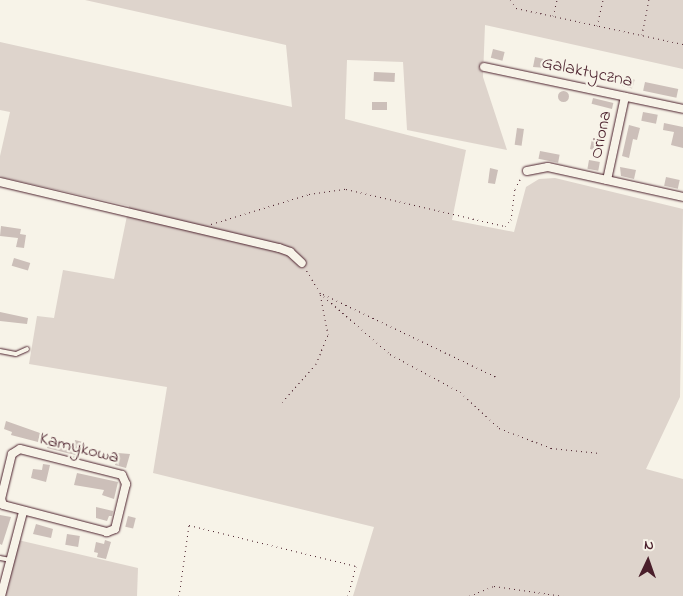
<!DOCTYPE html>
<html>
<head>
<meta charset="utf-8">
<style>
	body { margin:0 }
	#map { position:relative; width:683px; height:596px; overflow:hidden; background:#f7f3e8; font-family:"Indie Flower",sans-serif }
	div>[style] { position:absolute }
	.green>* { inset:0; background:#ded4cc }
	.building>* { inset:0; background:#ccbfb9; transform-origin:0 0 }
	.round { border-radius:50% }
	.path>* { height:1px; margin-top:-0.5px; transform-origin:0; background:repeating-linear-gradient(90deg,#4a1f2b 0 1px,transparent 0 5px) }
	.roads { filter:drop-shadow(0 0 1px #4a1f2b) drop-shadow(0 0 1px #4a1f2b) }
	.service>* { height:4px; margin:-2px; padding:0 2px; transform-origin:2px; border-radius:2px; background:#f7f3e8 }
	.minor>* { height:8px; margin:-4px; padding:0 4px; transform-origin:4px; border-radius:4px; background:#f7f3e8 }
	span { translate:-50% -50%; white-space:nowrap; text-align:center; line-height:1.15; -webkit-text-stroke:4.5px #f7f3e8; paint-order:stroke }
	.street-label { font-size:18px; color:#4a1f2b }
	.north { position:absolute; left:623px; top:536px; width:50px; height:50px; -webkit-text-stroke:4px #f7f3e8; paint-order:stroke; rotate:3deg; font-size:14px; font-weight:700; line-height:20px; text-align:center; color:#4a1f2b }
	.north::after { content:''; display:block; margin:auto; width:18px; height:22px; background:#4a1f2b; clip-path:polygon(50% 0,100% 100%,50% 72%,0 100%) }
</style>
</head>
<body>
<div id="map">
	<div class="green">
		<i style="clip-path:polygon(85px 0,683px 0,683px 69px,485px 25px,483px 77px,507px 150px,407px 130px,403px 62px,347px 60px,345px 119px,466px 150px,452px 220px,514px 232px,526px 187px,539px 179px,555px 178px,683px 209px,680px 397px,646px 469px,683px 479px,683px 596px,353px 596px,374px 527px,153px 473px,167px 387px,29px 364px,37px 316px,54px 318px,63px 270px,114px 279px,129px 206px,0 177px,0 156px,10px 112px,0 110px,0 42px,292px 107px,286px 45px)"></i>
		<i style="clip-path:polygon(18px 540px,138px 568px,137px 596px,5px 596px)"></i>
	</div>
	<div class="building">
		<i style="left:493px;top:49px;width:12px;height:9px;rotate:14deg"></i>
		<i style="clip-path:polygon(535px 57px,548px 60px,546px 68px,533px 67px)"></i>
		<i style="left:374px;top:72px;width:21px;height:9px;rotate:3deg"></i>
		<i style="left:624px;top:77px;width:11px;height:9px;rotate:15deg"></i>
		<i style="left:645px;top:82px;width:34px;height:9px;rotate:12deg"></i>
		<i class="round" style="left:557.5px;top:90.5px;width:11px;height:11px"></i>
		<i style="left:593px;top:98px;width:21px;height:6px;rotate:14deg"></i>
		<i style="left:372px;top:102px;width:15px;height:8px"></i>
		<i style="left:643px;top:112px;width:15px;height:9px;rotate:11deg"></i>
		<i style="clip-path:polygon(601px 119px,609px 121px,601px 152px,590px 149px,592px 139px,596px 140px)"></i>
		<i style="clip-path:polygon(664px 123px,683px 127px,683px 148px,671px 145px,674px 132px,663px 130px)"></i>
		<i style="clip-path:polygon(629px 125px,640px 128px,637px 140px,633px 139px,629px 158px,622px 156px)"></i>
		<i style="left:517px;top:128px;width:7px;height:17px;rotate:8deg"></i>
		<i style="left:540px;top:151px;width:20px;height:8px;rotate:11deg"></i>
		<i style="left:589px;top:160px;width:11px;height:9px;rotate:10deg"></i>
		<i style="clip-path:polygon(620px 167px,636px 170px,634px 179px,621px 176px)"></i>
		<i style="clip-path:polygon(490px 168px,498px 170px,495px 184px,488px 183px)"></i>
		<i style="left:666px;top:177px;width:14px;height:9px;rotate:12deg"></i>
		<i style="clip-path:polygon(1px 226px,21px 229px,20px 234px,26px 235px,24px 248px,16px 247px,18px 238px,0 236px)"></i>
		<i style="left:14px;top:258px;width:17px;height:8px;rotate:17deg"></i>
		<i style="clip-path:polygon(0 312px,28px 318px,27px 324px,0 321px)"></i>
		<i style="clip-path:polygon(6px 421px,40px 433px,38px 442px,11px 435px,12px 432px,4px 429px)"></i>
		<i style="clip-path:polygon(75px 440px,83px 442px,79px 456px,47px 448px,49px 441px,69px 446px,74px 446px)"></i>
		<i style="clip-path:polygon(118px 453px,130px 454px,126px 468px,115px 465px)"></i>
		<i style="clip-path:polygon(43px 464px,50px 465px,46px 482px,31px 478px,33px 469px,42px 470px)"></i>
		<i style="clip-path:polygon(77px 473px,118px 482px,114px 499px,102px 495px,104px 490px,74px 485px)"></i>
		<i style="clip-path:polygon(96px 507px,113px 511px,112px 516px,109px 516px,107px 521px,96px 518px)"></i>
		<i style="clip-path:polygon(0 515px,11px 517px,2px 545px,0 544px)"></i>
		<i style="left:128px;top:516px;width:8px;height:11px;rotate:14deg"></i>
		<i style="clip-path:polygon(36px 524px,53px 529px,51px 538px,33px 534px)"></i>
		<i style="left:67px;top:534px;width:13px;height:11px;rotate:9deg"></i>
		<i style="clip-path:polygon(105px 540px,111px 542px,106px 559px,97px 557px,98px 553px,94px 552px,96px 542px,104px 544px)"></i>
	</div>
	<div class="path">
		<i style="left:510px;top:0;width:10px;rotate:53deg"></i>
		<i style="left:516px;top:8px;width:171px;rotate:12.2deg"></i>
		<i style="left:553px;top:16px;width:16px;rotate:-76deg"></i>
		<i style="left:597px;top:26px;width:27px;rotate:-77deg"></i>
		<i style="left:642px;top:35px;width:36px;rotate:-79deg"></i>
		<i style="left:211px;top:224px;width:102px;rotate:-17deg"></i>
		<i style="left:309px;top:194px;width:37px;rotate:-8deg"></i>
		<i style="left:346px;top:189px;width:163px;rotate:13.1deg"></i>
		<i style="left:505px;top:226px;width:8px;rotate:-45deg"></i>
		<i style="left:511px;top:220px;width:31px;rotate:-83deg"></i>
		<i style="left:515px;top:189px;width:15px;rotate:-62deg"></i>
		<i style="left:320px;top:293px;width:93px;rotate:41.1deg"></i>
		<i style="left:390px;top:354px;width:80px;rotate:28.5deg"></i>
		<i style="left:460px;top:392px;width:53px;rotate:42.7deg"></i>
		<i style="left:499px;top:428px;width:56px;rotate:21deg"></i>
		<i style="left:551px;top:448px;width:49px;rotate:5.8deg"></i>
		<i style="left:323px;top:294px;width:194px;rotate:25.6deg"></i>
		<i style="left:282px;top:402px;width:51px;rotate:-48.2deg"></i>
		<i style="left:316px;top:364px;width:31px;rotate:-68deg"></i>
		<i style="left:328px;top:335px;width:43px;rotate:-100.8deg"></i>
		<i style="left:320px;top:293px;width:27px;rotate:-121deg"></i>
		<i style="left:179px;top:596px;width:72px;rotate:-82deg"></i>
		<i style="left:189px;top:525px;width:172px;rotate:13.8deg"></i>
		<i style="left:356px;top:566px;width:31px;rotate:105deg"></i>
		<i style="left:469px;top:596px;width:27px;rotate:-22deg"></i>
		<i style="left:494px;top:586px;width:70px;rotate:8.2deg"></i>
	</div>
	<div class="roads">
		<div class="service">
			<i style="left:0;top:351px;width:16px;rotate:11deg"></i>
			<i style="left:16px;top:354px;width:12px;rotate:-24deg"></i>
			<i style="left:0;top:558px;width:10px;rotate:11deg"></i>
		</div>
		<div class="minor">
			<i style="left:484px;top:67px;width:203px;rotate:11.9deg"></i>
			<i style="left:527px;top:171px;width:21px;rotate:-11deg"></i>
			<i style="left:548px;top:167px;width:138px;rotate:12.5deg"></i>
			<i style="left:607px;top:180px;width:85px;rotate:-77.8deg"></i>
			<i style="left:0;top:182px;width:287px;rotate:13.3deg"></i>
			<i style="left:279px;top:248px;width:12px;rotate:20deg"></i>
			<i style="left:290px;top:252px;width:16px;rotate:43deg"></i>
			<i style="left:20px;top:449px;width:105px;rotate:14.3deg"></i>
			<i style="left:122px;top:475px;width:10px;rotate:66deg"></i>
			<i style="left:126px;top:484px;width:46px;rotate:103.7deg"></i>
			<i style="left:115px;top:529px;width:9px;rotate:159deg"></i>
			<i style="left:107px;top:532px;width:107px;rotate:-165.4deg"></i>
			<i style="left:3px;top:505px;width:6px;rotate:-108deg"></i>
			<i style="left:1px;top:499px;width:46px;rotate:-76.3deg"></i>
			<i style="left:12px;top:454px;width:9px;rotate:-32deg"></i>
			<i style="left:1px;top:596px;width:87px;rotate:-75.3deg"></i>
		</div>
	</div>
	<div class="street-label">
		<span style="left:587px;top:73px;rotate:12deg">Galaktyczna</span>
		<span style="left:602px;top:135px;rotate:-78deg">Oriona</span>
		<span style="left:79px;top:449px;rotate:14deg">Kamykowa</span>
	</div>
	<div class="north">N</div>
</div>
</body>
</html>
